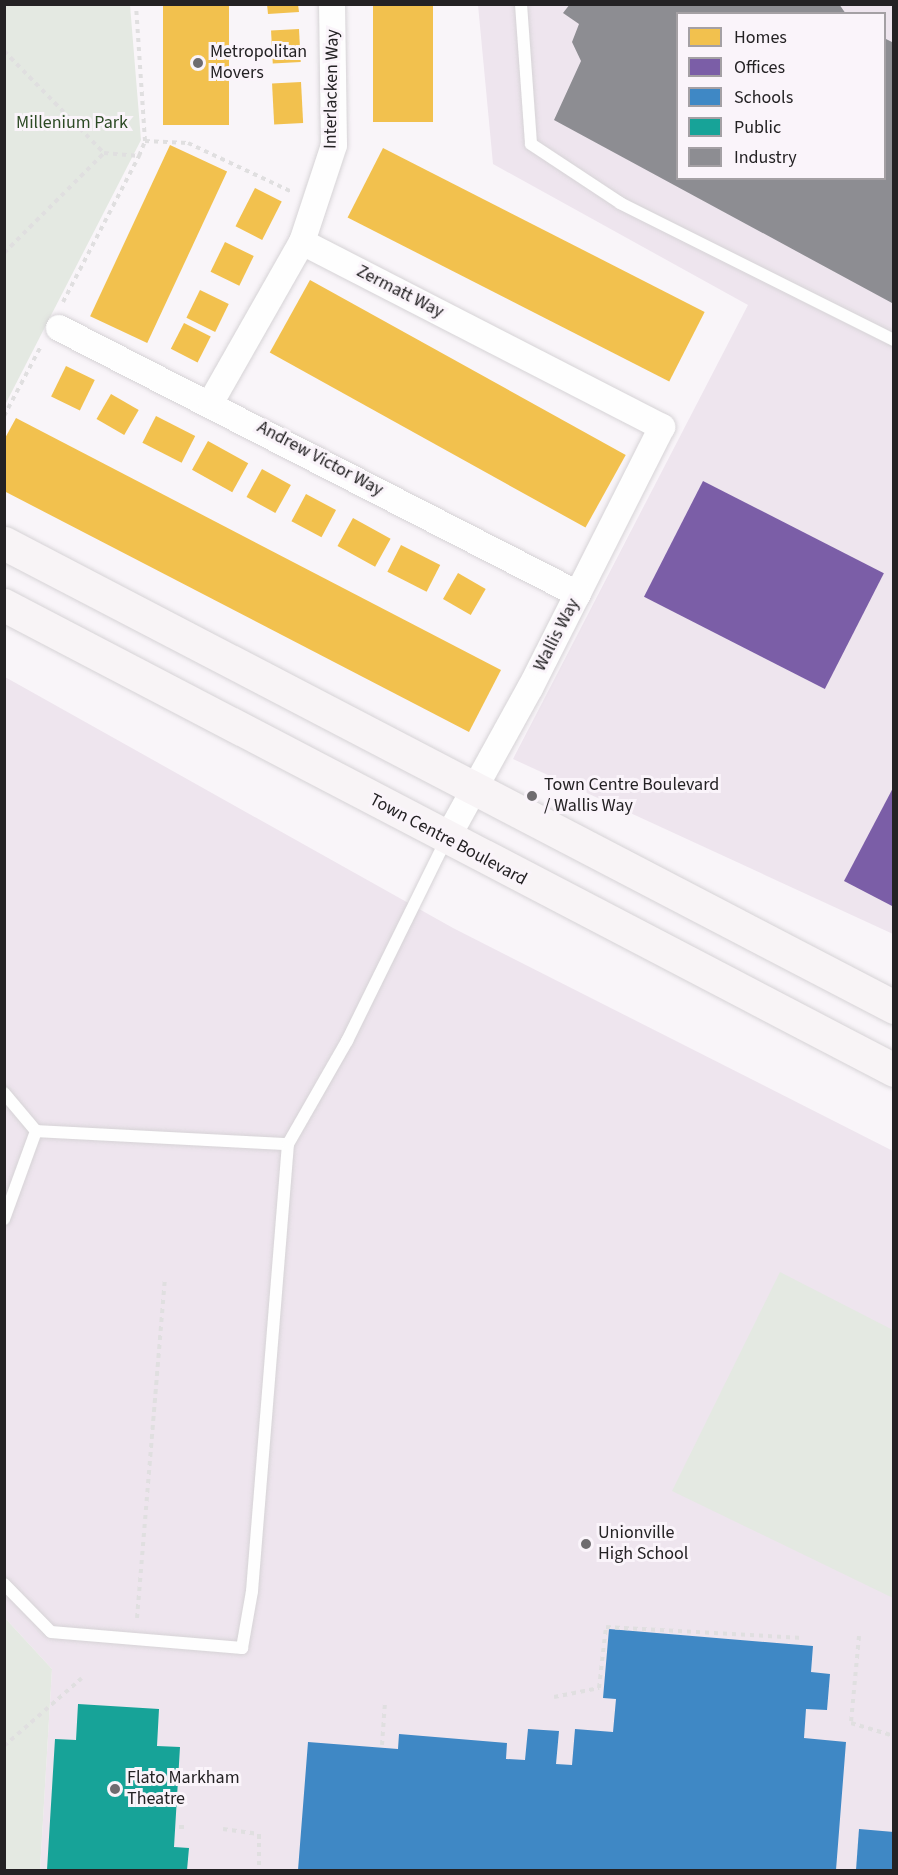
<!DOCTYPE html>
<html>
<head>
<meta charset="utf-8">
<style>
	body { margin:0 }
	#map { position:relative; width:898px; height:1875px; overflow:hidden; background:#f9f5f9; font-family:"Source Sans 3",sans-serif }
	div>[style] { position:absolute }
	.built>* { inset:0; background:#eee5ee }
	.green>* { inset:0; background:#e4e9e2 }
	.homes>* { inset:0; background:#f2c14e; transform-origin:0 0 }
	.offices>* { inset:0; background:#7b5ea7; transform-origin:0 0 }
	.schools>* { inset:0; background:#3f88c5 }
	.public>* { inset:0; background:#17a398 }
	.industry>* { inset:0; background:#8d8d92 }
	.path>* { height:4px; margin-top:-2px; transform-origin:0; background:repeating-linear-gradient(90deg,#e0dfe0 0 4.5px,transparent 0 9px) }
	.roads { filter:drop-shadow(0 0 2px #d6d3d6) drop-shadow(0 0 2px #d6d3d6) }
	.lane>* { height:12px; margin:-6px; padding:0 6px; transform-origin:6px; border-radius:6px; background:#fefefe }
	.street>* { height:26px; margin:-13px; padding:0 13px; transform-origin:13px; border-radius:13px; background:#fefefe }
	.secondary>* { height:33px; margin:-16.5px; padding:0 16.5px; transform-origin:16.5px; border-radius:16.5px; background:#f8f4f6 }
	.dots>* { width:16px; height:16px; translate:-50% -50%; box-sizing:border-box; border:3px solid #faf4fa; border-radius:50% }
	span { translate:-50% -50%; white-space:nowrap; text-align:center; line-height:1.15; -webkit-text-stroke:6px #faf4fa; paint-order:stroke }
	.poi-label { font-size:18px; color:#242224 }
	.left { translate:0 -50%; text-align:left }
	.street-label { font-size:18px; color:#242224 }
	.park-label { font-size:18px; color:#2d4b25 }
	.frame { position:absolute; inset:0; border:6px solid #242224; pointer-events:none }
	.legend { position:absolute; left:676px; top:12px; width:210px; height:168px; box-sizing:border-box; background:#faf4fa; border:2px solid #a4a0a4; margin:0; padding:8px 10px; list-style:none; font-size:18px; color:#242224 }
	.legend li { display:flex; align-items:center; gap:12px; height:30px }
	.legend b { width:30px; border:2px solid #a4a0a4 }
</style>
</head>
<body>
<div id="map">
	<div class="built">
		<i style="clip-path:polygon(evenodd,478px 5px,893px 5px,893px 934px,513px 759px,748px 305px,493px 164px,478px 5px,678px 14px,884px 14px,884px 178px,678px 178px,678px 14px)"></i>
		<i style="clip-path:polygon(5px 677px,453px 928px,893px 1151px,893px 1870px,40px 1870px,52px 1669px,5px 1618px)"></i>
	</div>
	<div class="green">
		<i style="clip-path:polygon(5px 5px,130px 5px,141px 140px,5px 405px)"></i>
		<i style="clip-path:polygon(780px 1272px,893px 1330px,893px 1598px,672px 1491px)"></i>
		<i style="clip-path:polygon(5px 1618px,52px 1669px,40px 1870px,5px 1870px)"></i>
	</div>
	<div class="homes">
		<i style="left:163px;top:4px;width:66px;height:121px"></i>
		<i style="clip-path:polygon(267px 4px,298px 4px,299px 12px,268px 14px)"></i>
		<i style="left:373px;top:4px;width:60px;height:118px"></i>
		<i style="left:299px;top:29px;width:33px;height:28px;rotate:87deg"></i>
		<i style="left:301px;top:82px;width:41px;height:29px;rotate:87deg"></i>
		<i style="left:170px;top:145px;width:63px;height:189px;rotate:25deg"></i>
		<i style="left:383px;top:148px;width:361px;height:78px;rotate:27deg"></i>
		<i style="left:255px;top:188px;width:30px;height:43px;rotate:27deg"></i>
		<i style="left:225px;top:242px;width:32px;height:33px;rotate:26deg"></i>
		<i style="left:310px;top:280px;width:361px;height:83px;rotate:29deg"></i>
		<i style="left:200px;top:290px;width:32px;height:31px;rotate:26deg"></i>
		<i style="left:184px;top:323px;width:30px;height:29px;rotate:27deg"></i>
		<i style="left:66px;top:366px;width:32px;height:34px;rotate:26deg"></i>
		<i style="left:111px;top:394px;width:32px;height:29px;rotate:30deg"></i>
		<i style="left:156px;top:416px;width:44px;height:30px;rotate:27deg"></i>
		<i style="clip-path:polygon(16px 418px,501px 670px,469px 732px,4px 491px,4px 440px)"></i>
		<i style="left:208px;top:441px;width:46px;height:33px;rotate:29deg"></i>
		<i style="left:262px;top:469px;width:33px;height:32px;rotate:29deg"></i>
		<i style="left:306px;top:494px;width:34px;height:31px;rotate:28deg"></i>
		<i style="left:353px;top:518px;width:43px;height:32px;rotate:29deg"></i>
		<i style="left:401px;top:545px;width:44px;height:30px;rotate:27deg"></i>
		<i style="left:458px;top:573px;width:32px;height:30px;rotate:30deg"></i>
	</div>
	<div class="offices">
		<i style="left:703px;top:481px;width:203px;height:130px;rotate:27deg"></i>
		<i style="clip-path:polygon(894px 786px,894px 907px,844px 881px)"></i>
	</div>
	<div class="schools">
		<i style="clip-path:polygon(609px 1629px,813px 1646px,811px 1672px,830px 1674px,827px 1710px,806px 1709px,804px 1738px,846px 1742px,836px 1870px,298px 1870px,308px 1742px,398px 1749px,399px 1734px,507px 1743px,506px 1759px,525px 1760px,528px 1729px,559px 1731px,556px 1764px,572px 1765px,575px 1729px,613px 1732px,616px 1699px,603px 1698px)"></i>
		<i style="clip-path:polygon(859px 1829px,894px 1832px,894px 1870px,856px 1870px)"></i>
	</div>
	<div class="public">
		<i style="clip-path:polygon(78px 1704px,159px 1709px,157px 1746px,180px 1747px,174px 1847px,189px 1848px,187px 1870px,47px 1870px,55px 1739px,76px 1740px)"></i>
	</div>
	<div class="industry">
		<i style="clip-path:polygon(570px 4px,839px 4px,846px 14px,678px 14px,678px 178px,884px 178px,884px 38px,894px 43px,892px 303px,554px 120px,581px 61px,572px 42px,579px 24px,563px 13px)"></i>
	</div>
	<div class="path">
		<i style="left:4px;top:51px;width:143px;rotate:45.6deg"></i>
		<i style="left:104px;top:153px;width:35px;rotate:5deg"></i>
		<i style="left:139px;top:156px;width:16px;rotate:-68deg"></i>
		<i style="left:145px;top:141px;width:137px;rotate:-93.8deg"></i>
		<i style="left:145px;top:141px;width:43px;rotate:2.7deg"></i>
		<i style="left:188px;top:143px;width:115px;rotate:25.2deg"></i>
		<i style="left:4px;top:253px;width:141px;rotate:-45deg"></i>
		<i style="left:63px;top:302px;width:165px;rotate:-62.5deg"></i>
		<i style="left:4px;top:416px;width:79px;rotate:-62.1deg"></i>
		<i style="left:137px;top:1618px;width:338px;rotate:-85.3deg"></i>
		<i style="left:859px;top:1636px;width:87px;rotate:95.3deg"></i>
		<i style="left:851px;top:1723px;width:45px;rotate:16.8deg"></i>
		<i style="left:554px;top:1697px;width:46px;rotate:-11.3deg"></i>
		<i style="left:599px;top:1688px;width:61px;rotate:-83.5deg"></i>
		<i style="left:606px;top:1627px;width:197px;rotate:3.2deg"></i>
		<i style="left:382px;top:1745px;width:43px;rotate:-86deg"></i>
		<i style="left:4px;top:1746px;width:103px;rotate:-41.1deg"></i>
		<i style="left:179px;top:1827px;width:8px"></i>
		<i style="left:223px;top:1829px;width:36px;rotate:8deg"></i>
		<i style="left:259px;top:1834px;width:36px;rotate:90deg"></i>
	</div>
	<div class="roads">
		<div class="lane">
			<i style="left:521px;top:4px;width:140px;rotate:85.9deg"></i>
			<i style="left:531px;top:144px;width:107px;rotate:33.5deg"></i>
			<i style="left:620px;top:203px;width:306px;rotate:26.6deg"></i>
			<i style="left:4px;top:1093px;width:50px;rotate:49.9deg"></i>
			<i style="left:36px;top:1131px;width:252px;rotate:3deg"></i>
			<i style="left:4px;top:1219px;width:94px;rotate:-70deg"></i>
			<i style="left:4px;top:1584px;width:67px;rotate:45.6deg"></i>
			<i style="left:51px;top:1632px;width:192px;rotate:4.8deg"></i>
			<i style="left:242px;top:1648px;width:58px;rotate:-80deg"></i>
			<i style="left:252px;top:1591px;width:448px;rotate:-85.4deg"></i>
			<i style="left:288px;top:1144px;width:119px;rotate:-60.2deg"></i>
			<i style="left:347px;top:1041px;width:224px;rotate:-63.8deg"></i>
		</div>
		<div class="street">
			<i style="left:302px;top:242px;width:405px;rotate:27.2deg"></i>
			<i style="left:662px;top:427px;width:292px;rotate:116.8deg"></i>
			<i style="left:530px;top:688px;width:174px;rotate:118.9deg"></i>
			<i style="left:59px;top:328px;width:583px;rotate:27.14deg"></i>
			<i style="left:211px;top:402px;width:184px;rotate:-60.4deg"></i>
			<i style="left:302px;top:242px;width:102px;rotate:-71.7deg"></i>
			<i style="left:334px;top:145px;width:141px;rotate:-90.8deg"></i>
		</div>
		<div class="secondary">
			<i style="left:4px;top:543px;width:1004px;rotate:27.54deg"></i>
			<i style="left:4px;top:605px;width:1004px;rotate:27.59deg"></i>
		</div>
	</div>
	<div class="dots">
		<i style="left:198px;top:63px;background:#6f6c6f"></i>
		<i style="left:532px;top:796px;background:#6f6c6f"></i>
		<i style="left:586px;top:1544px;background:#6f6c6f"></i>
		<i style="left:115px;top:1789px;background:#6f6c6f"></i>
	</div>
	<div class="poi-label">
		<span class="left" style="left:210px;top:63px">Metropolitan<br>Movers</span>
		<span class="left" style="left:544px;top:796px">Town Centre Boulevard<br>/ Wallis Way</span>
		<span class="left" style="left:598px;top:1544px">Unionville<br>High School</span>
		<span class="left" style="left:127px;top:1789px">Flato Markham<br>Theatre</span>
	</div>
	<div class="street-label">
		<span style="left:332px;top:89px;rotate:-89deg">Interlacken Way</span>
		<span style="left:400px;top:292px;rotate:27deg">Zermatt Way</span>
		<span style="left:320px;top:459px;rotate:28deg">Andrew Victor Way</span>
		<span style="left:557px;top:635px;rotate:-63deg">Wallis Way</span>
		<span style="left:448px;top:840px;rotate:28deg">Town Centre Boulevard</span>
	</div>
	<div class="park-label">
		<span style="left:72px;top:123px">Millenium Park</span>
	</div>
	<div class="frame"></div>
	<ul class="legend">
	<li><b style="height:16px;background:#f2c14e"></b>Homes</li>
	<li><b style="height:16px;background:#7b5ea7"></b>Offices</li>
	<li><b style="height:16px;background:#3f88c5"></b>Schools</li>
	<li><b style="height:16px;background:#17a398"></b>Public</li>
	<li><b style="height:16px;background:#8d8d92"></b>Industry</li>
	</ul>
</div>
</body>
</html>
